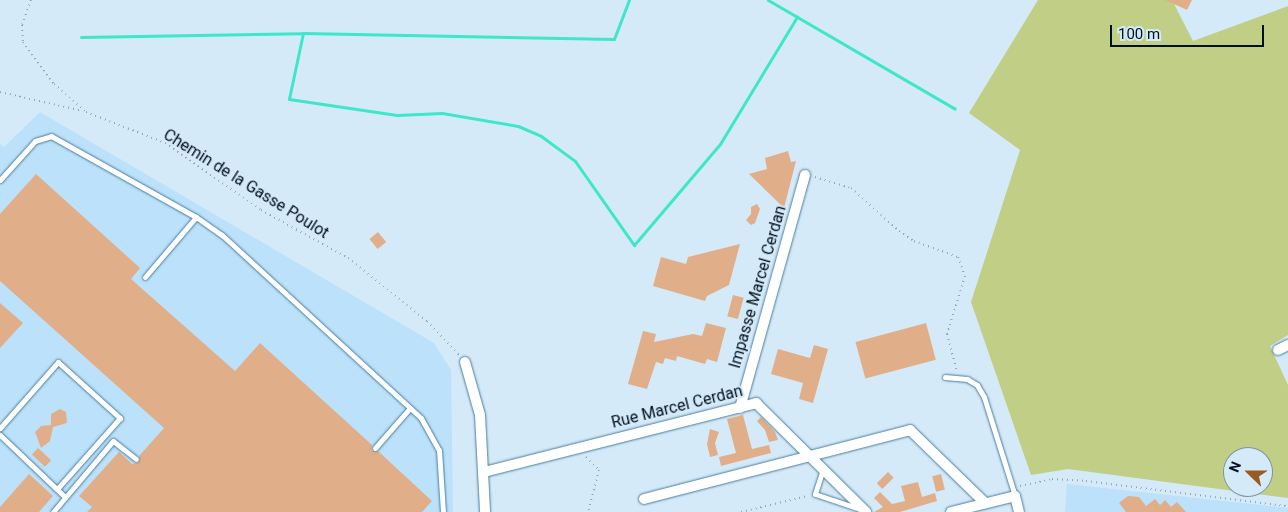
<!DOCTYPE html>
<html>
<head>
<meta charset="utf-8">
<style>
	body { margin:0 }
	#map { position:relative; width:1288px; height:512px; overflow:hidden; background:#d4eaf9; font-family:Roboto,sans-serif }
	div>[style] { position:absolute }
	.built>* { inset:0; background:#bce1fa }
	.green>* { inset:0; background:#c0cf85 }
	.stream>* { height:3px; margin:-1.5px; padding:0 1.5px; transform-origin:1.5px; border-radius:1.5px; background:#3ee7ca }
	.building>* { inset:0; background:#e0af89; transform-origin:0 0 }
	.path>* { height:2px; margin-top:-1px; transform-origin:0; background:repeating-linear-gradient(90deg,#92a6b4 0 1px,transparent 0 5px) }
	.roads { filter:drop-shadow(0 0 1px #487d9f) drop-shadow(0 0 1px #487d9f) }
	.service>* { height:5px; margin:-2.5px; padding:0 2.5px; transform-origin:2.5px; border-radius:2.5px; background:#fff }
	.minor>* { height:10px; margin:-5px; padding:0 5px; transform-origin:5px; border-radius:5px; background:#fff }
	span { translate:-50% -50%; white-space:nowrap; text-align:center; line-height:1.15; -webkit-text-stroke:4px #d4eaf9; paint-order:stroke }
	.street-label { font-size:16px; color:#00101d }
	.north { position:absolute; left:1223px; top:447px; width:50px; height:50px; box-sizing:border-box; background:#d4eaf9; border:1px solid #7f93a1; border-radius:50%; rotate:292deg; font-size:14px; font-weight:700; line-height:20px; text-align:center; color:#00101d }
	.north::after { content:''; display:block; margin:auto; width:18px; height:22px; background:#9a5b23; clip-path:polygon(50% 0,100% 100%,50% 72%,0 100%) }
	.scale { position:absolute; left:1110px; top:25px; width:154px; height:22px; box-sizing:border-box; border:2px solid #00101d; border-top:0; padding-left:6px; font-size:15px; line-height:18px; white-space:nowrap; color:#00101d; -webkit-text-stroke:4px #d4eaf9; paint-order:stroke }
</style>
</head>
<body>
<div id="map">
	<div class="built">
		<i style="clip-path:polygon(40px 112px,434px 343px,451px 370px,453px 512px,0 512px,0 144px,4px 147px)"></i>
		<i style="clip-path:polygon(1067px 484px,1288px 508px,1288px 512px,1065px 512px)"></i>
	</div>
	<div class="green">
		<i style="clip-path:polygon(evenodd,1038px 0,1172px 0,1193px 41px,1288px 6px,1288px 335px,1270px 346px,1288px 385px,1288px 498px,1068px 469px,1031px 475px,971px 302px,1020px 150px,969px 113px,1038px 0,1233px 457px,1263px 457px,1263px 487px,1233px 487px,1233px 457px)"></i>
	</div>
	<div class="stream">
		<i style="left:768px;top:0;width:216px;rotate:30.2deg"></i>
		<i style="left:303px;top:33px;width:311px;rotate:1.1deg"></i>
		<i style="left:614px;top:39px;width:42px;rotate:-69deg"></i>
		<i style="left:81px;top:37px;width:222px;rotate:-1deg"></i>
		<i style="left:303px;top:33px;width:67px;rotate:102deg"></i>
		<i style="left:289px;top:99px;width:109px;rotate:8.4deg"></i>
		<i style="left:397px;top:115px;width:45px;rotate:-2.5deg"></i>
		<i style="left:442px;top:113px;width:77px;rotate:9.7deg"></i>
		<i style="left:518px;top:126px;width:25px;rotate:23deg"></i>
		<i style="left:541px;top:136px;width:42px;rotate:36.3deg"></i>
		<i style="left:575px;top:161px;width:103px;rotate:54.9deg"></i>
		<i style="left:634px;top:245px;width:133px;rotate:-49.6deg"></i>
		<i style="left:720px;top:144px;width:149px;rotate:-58.8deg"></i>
	</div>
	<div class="building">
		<i style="clip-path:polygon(1165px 0,1192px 0,1187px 10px)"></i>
		<i style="clip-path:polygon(788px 151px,791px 162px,796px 161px,784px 208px,749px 174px,767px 169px,765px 158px)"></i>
		<i style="clip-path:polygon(36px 174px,140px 268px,131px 279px,235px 371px,260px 343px,372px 445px,372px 451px,378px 451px,432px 501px,422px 512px,87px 512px,92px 507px,79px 496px,119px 452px,132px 464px,139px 462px,139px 456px,164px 428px,0 281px,0 214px)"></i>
		<i style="clip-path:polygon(757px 204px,760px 209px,755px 223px,751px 225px,746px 220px,751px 214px,751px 207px)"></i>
		<i style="left:378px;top:232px;width:13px;height:11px;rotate:51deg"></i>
		<i style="clip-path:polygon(740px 244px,729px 285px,707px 296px,705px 301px,653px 286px,661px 257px,686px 264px,688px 257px)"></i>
		<i style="left:733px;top:295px;width:11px;height:22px;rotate:15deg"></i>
		<i style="clip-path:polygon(0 303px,23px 323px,0 348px)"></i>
		<i style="clip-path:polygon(706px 323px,726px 328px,717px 362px,707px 359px,705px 364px,677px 356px,676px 361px,665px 358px,663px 364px,656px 362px,647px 389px,628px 384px,643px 331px,656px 334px,654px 342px,693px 334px,702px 336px)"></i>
		<i style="left:926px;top:323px;width:38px;height:73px;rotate:75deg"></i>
		<i style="clip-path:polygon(814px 345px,828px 349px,813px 403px,799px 399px,803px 383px,771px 374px,778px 349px,810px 358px)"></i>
		<i style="clip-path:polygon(60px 409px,66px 412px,67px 423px,53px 427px,50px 441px,41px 448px,35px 432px,41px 426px,51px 425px,51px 414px)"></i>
		<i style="clip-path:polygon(743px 415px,752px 449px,769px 445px,771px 453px,721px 466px,719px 457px,736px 453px,727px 419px)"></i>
		<i style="clip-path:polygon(761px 417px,775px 432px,778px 440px,769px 442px,765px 430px,757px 421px)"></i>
		<i style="clip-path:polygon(710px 429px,719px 432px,715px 443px,718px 455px,710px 457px,707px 444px)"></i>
		<i style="left:38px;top:448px;width:18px;height:9px;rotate:43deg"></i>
		<i style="left:888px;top:472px;width:8px;height:16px;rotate:45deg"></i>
		<i style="clip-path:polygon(29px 474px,53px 496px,39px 512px,0 512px,0 507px)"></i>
		<i style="left:941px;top:474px;width:16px;height:9px;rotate:76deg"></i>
		<i style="clip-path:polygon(918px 482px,922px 497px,935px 493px,937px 501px,900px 512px,874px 512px,883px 507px,874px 498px,880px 492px,892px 504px,905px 501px,901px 486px)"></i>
		<i style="clip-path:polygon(1128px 496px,1139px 497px,1146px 506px,1155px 499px,1160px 505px,1165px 500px,1171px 507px,1177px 502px,1186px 512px,1126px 512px,1119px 503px)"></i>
	</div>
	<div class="path">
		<i style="left:31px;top:0;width:27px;rotate:110deg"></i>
		<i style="left:22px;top:25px;width:17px;rotate:87deg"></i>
		<i style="left:23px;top:42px;width:52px;rotate:53.6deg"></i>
		<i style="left:54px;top:84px;width:43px;rotate:41.2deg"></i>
		<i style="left:86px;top:112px;width:85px;rotate:21.4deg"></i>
		<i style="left:165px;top:143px;width:117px;rotate:34.9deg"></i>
		<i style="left:261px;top:210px;width:99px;rotate:28.9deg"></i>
		<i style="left:348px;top:258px;width:101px;rotate:38.6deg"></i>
		<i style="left:427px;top:321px;width:47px;rotate:46.7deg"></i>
		<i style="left:0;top:92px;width:85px;rotate:12.9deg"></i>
		<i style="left:815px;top:177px;width:38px;rotate:17deg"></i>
		<i style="left:851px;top:188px;width:64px;rotate:41.9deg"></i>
		<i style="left:899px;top:231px;width:18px;rotate:34deg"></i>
		<i style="left:914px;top:241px;width:47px;rotate:20deg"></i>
		<i style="left:958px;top:257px;width:20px;rotate:70deg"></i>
		<i style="left:965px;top:276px;width:61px;rotate:107.2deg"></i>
		<i style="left:947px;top:334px;width:38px;rotate:75deg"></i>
		<i style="left:586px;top:457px;width:18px;rotate:45deg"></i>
		<i style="left:599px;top:470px;width:43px;rotate:104.7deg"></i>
		<i style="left:1020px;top:486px;width:33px;rotate:-12deg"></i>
		<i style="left:1052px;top:479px;width:34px;rotate:3deg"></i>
		<i style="left:1086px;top:481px;width:204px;rotate:7.1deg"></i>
		<i style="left:741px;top:512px;width:68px;rotate:-13.6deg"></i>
	</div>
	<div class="roads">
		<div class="service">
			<i style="left:0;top:180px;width:52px;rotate:-48.1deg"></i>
			<i style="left:35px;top:141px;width:17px;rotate:-17deg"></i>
			<i style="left:51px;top:136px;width:166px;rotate:29.2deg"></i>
			<i style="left:196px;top:217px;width:32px;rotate:35deg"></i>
			<i style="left:222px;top:235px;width:270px;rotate:42.6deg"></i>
			<i style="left:421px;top:418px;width:37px;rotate:61deg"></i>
			<i style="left:439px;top:450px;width:62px;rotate:86.3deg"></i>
			<i style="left:145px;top:277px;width:79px;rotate:-49.6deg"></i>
			<i style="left:945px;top:377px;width:22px;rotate:5deg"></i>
			<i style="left:967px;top:379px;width:12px;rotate:31deg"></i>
			<i style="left:977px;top:385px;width:14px;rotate:60deg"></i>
			<i style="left:984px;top:397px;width:104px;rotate:72.6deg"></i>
			<i style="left:0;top:428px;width:88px;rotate:-48.7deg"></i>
			<i style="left:58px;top:362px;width:84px;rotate:42.1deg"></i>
			<i style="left:120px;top:418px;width:95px;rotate:131.6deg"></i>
			<i style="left:0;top:435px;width:90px;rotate:43.6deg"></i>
			<i style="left:375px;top:448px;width:53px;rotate:-48.8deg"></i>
			<i style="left:823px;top:469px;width:26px;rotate:108deg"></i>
			<i style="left:815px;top:494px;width:47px;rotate:18.4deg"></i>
			<i style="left:53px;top:512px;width:93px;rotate:-49.8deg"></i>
			<i style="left:113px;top:441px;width:29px;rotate:38deg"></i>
		</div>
		<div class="minor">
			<i style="left:1278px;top:350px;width:11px;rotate:-27deg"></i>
			<i style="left:465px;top:362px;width:55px;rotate:74.2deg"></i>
			<i style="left:480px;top:415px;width:97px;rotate:87deg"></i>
			<i style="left:740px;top:408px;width:242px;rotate:-74.4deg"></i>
			<i style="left:484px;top:472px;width:281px;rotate:-14.2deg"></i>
			<i style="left:756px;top:403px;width:155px;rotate:44.7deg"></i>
			<i style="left:644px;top:499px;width:275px;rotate:-14.5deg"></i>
			<i style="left:910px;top:430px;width:105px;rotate:44.2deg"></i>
			<i style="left:951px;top:512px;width:66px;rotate:-14deg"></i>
			<i style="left:1015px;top:496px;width:16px;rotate:76deg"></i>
		</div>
	</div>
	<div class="street-label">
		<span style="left:246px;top:184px;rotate:32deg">Chemin de la Gasse Poulot</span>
		<span style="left:758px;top:287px;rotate:-74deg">Impasse Marcel Cerdan</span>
		<span style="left:677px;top:407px;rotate:-14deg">Rue Marcel Cerdan</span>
	</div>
	<div class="north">N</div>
	<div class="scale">100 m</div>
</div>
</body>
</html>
